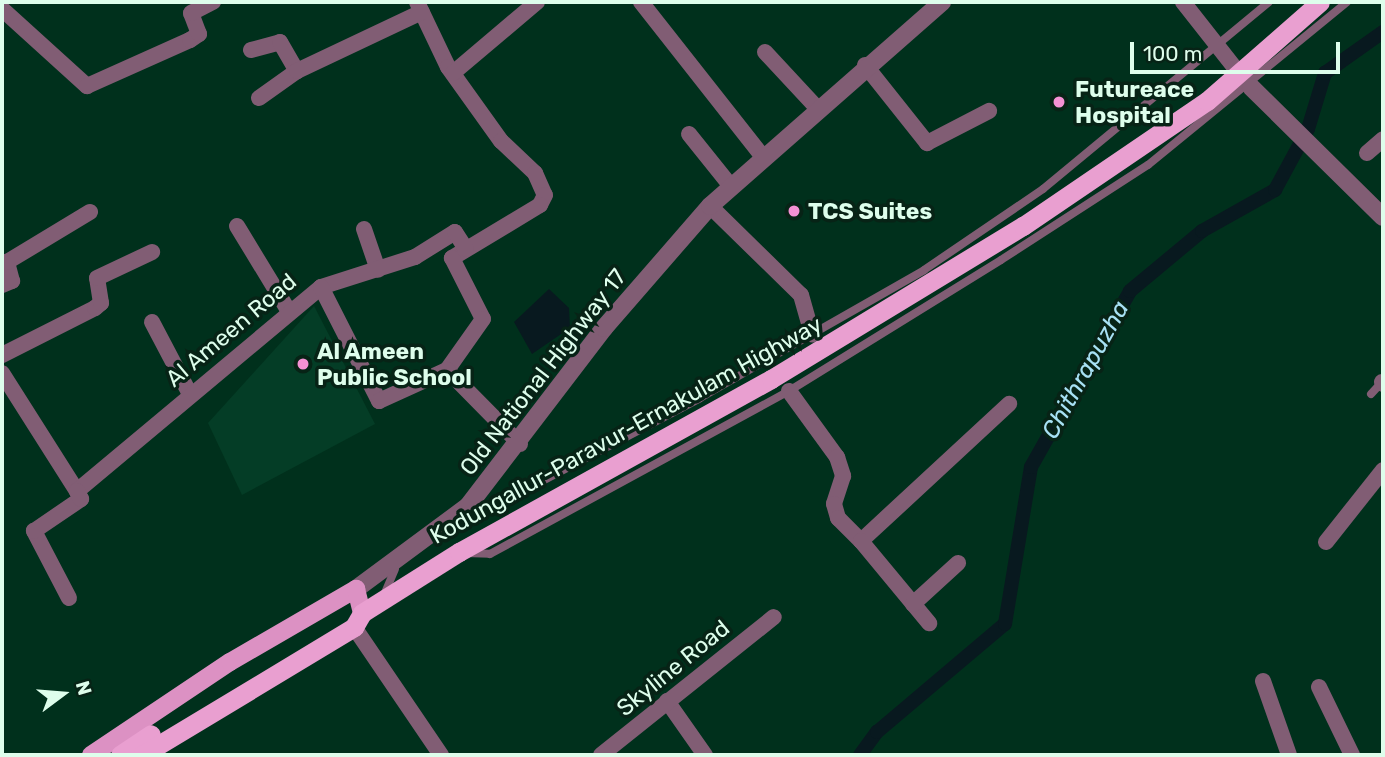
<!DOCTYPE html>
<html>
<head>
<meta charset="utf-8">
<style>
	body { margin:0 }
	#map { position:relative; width:1385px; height:757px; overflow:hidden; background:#00301c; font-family:Rubik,sans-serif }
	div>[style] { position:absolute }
	.built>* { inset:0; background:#043d26 }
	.water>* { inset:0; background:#08191f }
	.canal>* { height:14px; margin:-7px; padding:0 7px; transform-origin:7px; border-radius:7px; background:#08191f }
	.service>* { height:8px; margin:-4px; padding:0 4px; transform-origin:4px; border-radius:4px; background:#815d74 }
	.minor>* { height:16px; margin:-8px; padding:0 8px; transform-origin:8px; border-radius:8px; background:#815d74 }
	.tertiary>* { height:18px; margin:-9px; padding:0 9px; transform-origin:9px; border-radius:9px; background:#815d74 }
	.primary>* { height:18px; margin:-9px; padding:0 9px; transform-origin:9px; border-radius:9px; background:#dc91c3 }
	.trunk>* { height:19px; margin:-9.5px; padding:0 9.5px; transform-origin:9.5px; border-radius:9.5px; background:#e99fd0 }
	.dots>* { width:19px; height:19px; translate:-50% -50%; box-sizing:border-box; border:4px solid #072316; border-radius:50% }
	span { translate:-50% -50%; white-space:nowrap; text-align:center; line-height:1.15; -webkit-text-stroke:7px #072316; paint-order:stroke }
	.poi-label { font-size:23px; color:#defeec; font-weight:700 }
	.left { translate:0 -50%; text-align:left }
	.street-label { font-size:23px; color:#defeec }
	.water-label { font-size:24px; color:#a8e1f4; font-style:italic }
	.frame { position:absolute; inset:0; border:4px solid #defeec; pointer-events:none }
	.north { position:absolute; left:28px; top:659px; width:70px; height:70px; -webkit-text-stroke:5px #072316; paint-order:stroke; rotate:74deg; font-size:19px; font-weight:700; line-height:28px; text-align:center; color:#defeec }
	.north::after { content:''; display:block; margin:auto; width:24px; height:32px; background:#defeec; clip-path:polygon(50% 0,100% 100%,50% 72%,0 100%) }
	.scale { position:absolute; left:1130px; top:42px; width:210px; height:32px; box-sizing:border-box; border:4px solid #defeec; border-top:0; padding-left:9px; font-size:21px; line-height:24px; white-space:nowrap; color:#defeec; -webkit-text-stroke:5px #072316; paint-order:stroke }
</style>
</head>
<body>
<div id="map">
	<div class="built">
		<i style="clip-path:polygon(314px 306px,375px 424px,242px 495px,208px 423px)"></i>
	</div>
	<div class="water">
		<i style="clip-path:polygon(549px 289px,569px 308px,570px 328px,532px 354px,514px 322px)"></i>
	</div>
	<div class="canal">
		<i style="left:860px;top:755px;width:29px;rotate:-54deg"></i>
		<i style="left:877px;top:732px;width:167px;rotate:-40.2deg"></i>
		<i style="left:1005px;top:624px;width:159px;rotate:-80.6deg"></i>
		<i style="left:1031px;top:467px;width:202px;rotate:-60.6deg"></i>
		<i style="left:1130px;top:291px;width:94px;rotate:-39.8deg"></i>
		<i style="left:1202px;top:231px;width:84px;rotate:-29.3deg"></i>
		<i style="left:1275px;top:190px;width:69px;rotate:-61.6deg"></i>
		<i style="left:1308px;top:129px;width:59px;rotate:-73.1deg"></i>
		<i style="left:1325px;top:73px;width:71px;rotate:-35.3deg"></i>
	</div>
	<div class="service">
		<i style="left:1371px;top:394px;width:18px;rotate:-47deg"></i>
		<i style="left:451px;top:529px;width:281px;rotate:-27.7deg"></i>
		<i style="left:700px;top:398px;width:258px;rotate:-29.7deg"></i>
		<i style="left:924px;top:270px;width:144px;rotate:-34.2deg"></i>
		<i style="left:1043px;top:189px;width:293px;rotate:-39.6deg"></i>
		<i style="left:465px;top:553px;width:25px;rotate:2deg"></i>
		<i style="left:490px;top:554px;width:341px;rotate:-28.6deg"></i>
		<i style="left:789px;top:391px;width:249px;rotate:-31.7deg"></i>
		<i style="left:1001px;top:260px;width:175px;rotate:-32.9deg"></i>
		<i style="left:1148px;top:165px;width:257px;rotate:-39.3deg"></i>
		<i style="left:384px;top:595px;width:28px;rotate:-67deg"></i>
	</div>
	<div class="minor">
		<i style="left:417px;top:2px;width:72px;rotate:64.5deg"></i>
		<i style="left:448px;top:67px;width:91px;rotate:54.4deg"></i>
		<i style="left:501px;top:141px;width:47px;rotate:43.3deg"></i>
		<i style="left:535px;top:173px;width:24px;rotate:66deg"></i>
		<i style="left:545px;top:195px;width:11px;rotate:117deg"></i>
		<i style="left:540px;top:205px;width:103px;rotate:148.9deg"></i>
		<i style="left:452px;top:258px;width:68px;rotate:63.1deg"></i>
		<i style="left:483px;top:319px;width:62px;rotate:125.2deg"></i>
		<i style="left:641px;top:2px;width:196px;rotate:51.8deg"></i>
		<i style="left:1183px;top:2px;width:102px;rotate:51.8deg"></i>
		<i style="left:2px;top:9px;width:115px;rotate:42.2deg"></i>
		<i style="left:87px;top:86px;width:113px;rotate:-24.1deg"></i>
		<i style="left:190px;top:40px;width:11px;rotate:-34deg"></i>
		<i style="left:199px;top:34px;width:22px;rotate:-111deg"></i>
		<i style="left:191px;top:13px;width:25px;rotate:-27deg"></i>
		<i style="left:251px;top:50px;width:30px;rotate:-15deg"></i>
		<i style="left:280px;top:42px;width:34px;rotate:60deg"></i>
		<i style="left:765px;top:52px;width:76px;rotate:47.1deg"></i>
		<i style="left:865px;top:65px;width:100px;rotate:51.5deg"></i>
		<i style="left:927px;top:143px;width:70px;rotate:-27.3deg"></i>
		<i style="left:453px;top:73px;width:110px;rotate:-40.2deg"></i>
		<i style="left:259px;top:98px;width:47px;rotate:-35.4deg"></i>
		<i style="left:297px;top:71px;width:138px;rotate:-25.3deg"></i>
		<i style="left:689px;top:134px;width:65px;rotate:51.2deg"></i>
		<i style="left:1367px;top:153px;width:21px;rotate:-41deg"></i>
		<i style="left:710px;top:206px;width:127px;rotate:44.4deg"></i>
		<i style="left:801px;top:295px;width:41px;rotate:74.2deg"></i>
		<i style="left:237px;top:226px;width:98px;rotate:58.7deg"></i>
		<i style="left:364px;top:229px;width:43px;rotate:71.1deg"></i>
		<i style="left:2px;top:285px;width:11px;rotate:-22deg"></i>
		<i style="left:12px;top:281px;width:20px;rotate:-105deg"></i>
		<i style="left:7px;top:262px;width:97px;rotate:-31.1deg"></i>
		<i style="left:321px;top:287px;width:99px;rotate:-17.7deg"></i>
		<i style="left:415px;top:257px;width:47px;rotate:-32deg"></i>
		<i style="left:455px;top:232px;width:20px;rotate:57deg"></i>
		<i style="left:152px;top:322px;width:81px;rotate:62.2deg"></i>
		<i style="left:2px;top:355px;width:104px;rotate:-26.8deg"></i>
		<i style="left:95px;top:308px;width:8px;rotate:-40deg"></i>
		<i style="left:101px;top:303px;width:25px;rotate:-99deg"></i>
		<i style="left:97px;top:278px;width:61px;rotate:-25.3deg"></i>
		<i style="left:2px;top:373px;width:140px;rotate:57.6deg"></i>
		<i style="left:77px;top:491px;width:318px;rotate:-39.9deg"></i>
		<i style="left:321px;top:287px;width:128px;rotate:63deg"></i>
		<i style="left:379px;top:401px;width:75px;rotate:-24.5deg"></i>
		<i style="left:447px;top:370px;width:104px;rotate:45.4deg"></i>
		<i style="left:1382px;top:382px;width:2px;rotate:63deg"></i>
		<i style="left:789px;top:391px;width:82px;rotate:54deg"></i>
		<i style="left:837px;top:457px;width:20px;rotate:72deg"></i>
		<i style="left:843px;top:476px;width:29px;rotate:108deg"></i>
		<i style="left:834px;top:504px;width:15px;rotate:74deg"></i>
		<i style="left:838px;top:518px;width:33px;rotate:45deg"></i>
		<i style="left:861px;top:541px;width:202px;rotate:-42.8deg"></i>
		<i style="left:861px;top:541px;width:107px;rotate:50.3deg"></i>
		<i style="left:1326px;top:542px;width:92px;rotate:-51.6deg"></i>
		<i style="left:69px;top:598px;width:76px;rotate:-117.6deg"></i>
		<i style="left:34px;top:531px;width:57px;rotate:-34.2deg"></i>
		<i style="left:81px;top:499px;width:9px;rotate:-117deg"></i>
		<i style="left:913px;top:604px;width:61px;rotate:-42.3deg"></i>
		<i style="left:354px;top:627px;width:155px;rotate:55.8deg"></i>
		<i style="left:1263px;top:681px;width:78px;rotate:70.6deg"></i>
		<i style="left:1319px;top:687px;width:76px;rotate:64.1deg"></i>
		<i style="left:667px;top:701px;width:66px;rotate:54.9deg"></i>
		<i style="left:601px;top:755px;width:221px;rotate:-38.6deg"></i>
	</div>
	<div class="tertiary">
		<i style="left:1251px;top:87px;width:185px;rotate:44.6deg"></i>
		<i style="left:356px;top:589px;width:139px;rotate:-36.5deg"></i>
		<i style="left:468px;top:506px;width:224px;rotate:-52.6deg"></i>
		<i style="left:604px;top:328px;width:162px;rotate:-49deg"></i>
		<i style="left:710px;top:206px;width:309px;rotate:-41.3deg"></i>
	</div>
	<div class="primary">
		<i style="left:91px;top:755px;width:167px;rotate:-33.8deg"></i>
		<i style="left:230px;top:662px;width:146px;rotate:-30.1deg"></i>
		<i style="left:356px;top:589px;width:25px;rotate:76deg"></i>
	</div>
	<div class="trunk">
		<i style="left:120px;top:755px;width:37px;rotate:-34deg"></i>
		<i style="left:142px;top:755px;width:248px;rotate:-31.1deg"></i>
		<i style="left:354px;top:627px;width:16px;rotate:-60deg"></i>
		<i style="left:362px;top:613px;width:115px;rotate:-32.2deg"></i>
		<i style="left:459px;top:552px;width:357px;rotate:-29deg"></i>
		<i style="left:771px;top:379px;width:295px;rotate:-31.3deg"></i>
		<i style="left:1023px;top:226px;width:222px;rotate:-34.2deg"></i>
		<i style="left:1207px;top:101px;width:150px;rotate:-41.2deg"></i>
	</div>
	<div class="dots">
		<i style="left:1059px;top:102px;background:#f491d4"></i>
		<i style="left:794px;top:211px;background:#f491d4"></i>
		<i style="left:303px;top:364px;background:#f491d4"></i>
	</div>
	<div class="poi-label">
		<span class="left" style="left:1075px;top:102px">Futureace<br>Hospital</span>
		<span class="left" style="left:808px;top:211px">TCS Suites</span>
		<span class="left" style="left:317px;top:364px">Al Ameen<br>Public School</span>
	</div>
	<div class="street-label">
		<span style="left:231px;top:330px;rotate:-40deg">Al Ameen Road</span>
		<span style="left:543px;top:372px;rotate:-52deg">Old National Highway 17</span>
		<span style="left:626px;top:430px;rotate:-29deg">Kodungallur-Paravur-Ernakulam Highway</span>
		<span style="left:673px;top:668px;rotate:-39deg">Skyline Road</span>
	</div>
	<div class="water-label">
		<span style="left:1086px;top:370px;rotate:-61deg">Chithrapuzha</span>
	</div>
	<div class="frame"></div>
	<div class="north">N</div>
	<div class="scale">100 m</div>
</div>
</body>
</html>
